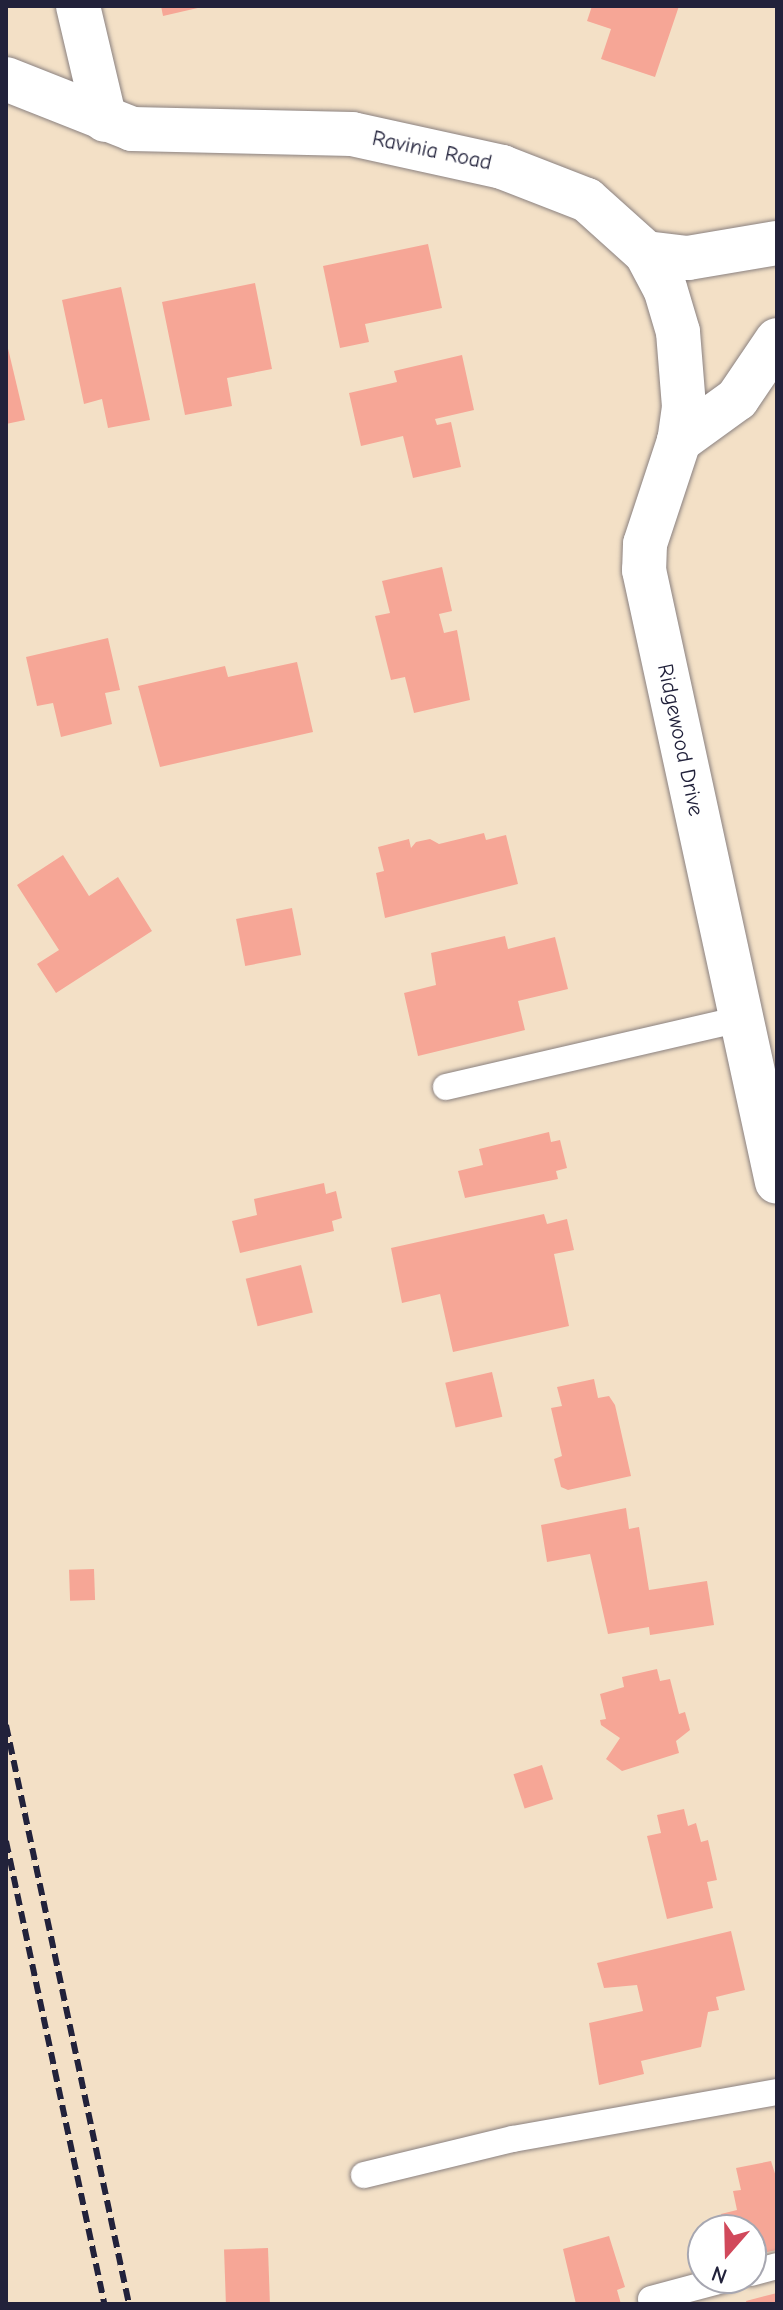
<!DOCTYPE html>
<html>
<head>
<meta charset="utf-8">
<style>
	body { margin:0 }
	#map { position:relative; width:783px; height:2310px; overflow:hidden; background:#f3e0c6; font-family:"Comic Neue",sans-serif }
	div>[style] { position:absolute }
	.building>* { inset:0; background:#f6a696; transform-origin:0 0 }
	.roads { filter:drop-shadow(0 0 2px #8a8180) drop-shadow(0 0 2px #8a8180) }
	.service>* { height:26px; margin:-13px; padding:0 13px; transform-origin:13px; border-radius:13px; background:#fff }
	.minor>* { height:44px; margin:-22px; padding:0 22px; transform-origin:22px; border-radius:22px; background:#fff }
	.rail>* { height:6px; margin-top:-3px; transform-origin:0; background:repeating-linear-gradient(90deg,#22223b 0 12px,transparent 0 18px) }
	span { translate:-50% -50%; white-space:nowrap; text-align:center; line-height:1.15; -webkit-text-stroke:8px #fff; paint-order:stroke }
	.street-label { font-size:22px; color:#22223b }
	.frame { position:absolute; inset:0; border:8px solid #22223b; pointer-events:none }
	.north { position:absolute; left:687px; top:2214px; width:80px; height:80px; box-sizing:border-box; background:#fff; border:2px solid #a7a7b1; border-radius:50%; rotate:200deg; font-size:22px; font-weight:700; line-height:32px; text-align:center; color:#22223b }
	.north::after { content:''; display:block; margin:auto; width:28px; height:36px; background:#d1495b; clip-path:polygon(50% 0,100% 100%,50% 72%,0 100%) }
</style>
</head>
<body>
<div id="map">
	<div class="building">
		<i style="clip-path:polygon(161px 6px,202px 6px,202px 7px,163px 16px)"></i>
		<i style="clip-path:polygon(592px 6px,679px 6px,655px 77px,601px 59px,611px 29px,587px 21px)"></i>
		<i style="clip-path:polygon(428px 244px,442px 308px,365px 324px,369px 342px,340px 348px,323px 266px)"></i>
		<i style="clip-path:polygon(255px 283px,272px 369px,227px 378px,232px 406px,185px 415px,162px 302px)"></i>
		<i style="clip-path:polygon(121px 287px,150px 420px,108px 428px,102px 399px,84px 404px,62px 300px)"></i>
		<i style="clip-path:polygon(6px 340px,25px 420px,6px 424px)"></i>
		<i style="clip-path:polygon(462px 355px,474px 410px,435px 419px,437px 425px,451px 422px,461px 467px,413px 478px,403px 436px,361px 446px,349px 393px,397px 382px,394px 371px)"></i>
		<i style="clip-path:polygon(442px 567px,452px 611px,439px 614px,444px 633px,457px 630px,470px 700px,414px 713px,405px 677px,391px 680px,375px 616px,390px 613px,382px 581px)"></i>
		<i style="clip-path:polygon(108px 638px,120px 690px,105px 693px,112px 724px,61px 737px,53px 703px,37px 706px,26px 657px)"></i>
		<i style="clip-path:polygon(297px 662px,313px 732px,160px 767px,138px 686px,225px 666px,228px 677px)"></i>
		<i style="clip-path:polygon(484px 833px,486px 840px,506px 835px,518px 884px,385px 918px,376px 873px,384px 871px,378px 847px,409px 839px,411px 848px,416px 842px,430px 839px,439px 844px)"></i>
		<i style="clip-path:polygon(63px 855px,89px 896px,118px 877px,152px 931px,56px 993px,37px 964px,59px 950px,17px 885px)"></i>
		<i style="left:292px;top:908px;width:48px;height:57px;rotate:79deg"></i>
		<i style="clip-path:polygon(505px 936px,508px 949px,555px 937px,568px 989px,518px 1001px,525px 1030px,418px 1056px,404px 993px,436px 985px,431px 953px)"></i>
		<i style="clip-path:polygon(549px 1132px,551px 1142px,560px 1140px,567px 1168px,556px 1171px,558px 1179px,465px 1198px,458px 1171px,483px 1165px,479px 1149px)"></i>
		<i style="clip-path:polygon(324px 1183px,326px 1194px,336px 1191px,342px 1218px,332px 1221px,334px 1231px,240px 1253px,232px 1221px,257px 1215px,254px 1199px)"></i>
		<i style="clip-path:polygon(544px 1214px,547px 1224px,567px 1219px,574px 1250px,554px 1254px,569px 1326px,453px 1352px,440px 1294px,402px 1303px,391px 1248px)"></i>
		<i style="left:301px;top:1265px;width:49px;height:57px;rotate:76deg"></i>
		<i style="left:492px;top:1372px;width:46px;height:48px;rotate:77deg"></i>
		<i style="clip-path:polygon(594px 1379px,598px 1398px,609px 1396px,615px 1405px,631px 1476px,568px 1490px,561px 1487px,554px 1459px,562px 1456px,551px 1408px,562px 1406px,557px 1387px)"></i>
		<i style="clip-path:polygon(626px 1508px,629px 1529px,639px 1527px,649px 1590px,707px 1581px,714px 1625px,650px 1635px,649px 1627px,608px 1634px,590px 1554px,547px 1562px,541px 1525px)"></i>
		<i style="left:94px;top:1569px;width:31px;height:25px;rotate:88deg"></i>
		<i style="clip-path:polygon(657px 1669px,660px 1681px,670px 1679px,679px 1714px,685px 1712px,690px 1730px,676px 1741px,679px 1753px,622px 1771px,606px 1759px,620px 1738px,601px 1725px,600px 1720px,606px 1719px,600px 1694px,624px 1687px,622px 1677px)"></i>
		<i style="left:542px;top:1765px;width:36px;height:30px;rotate:72deg"></i>
		<i style="clip-path:polygon(684px 1809px,688px 1826px,696px 1823px,701px 1842px,708px 1840px,717px 1880px,707px 1882px,713px 1908px,667px 1919px,647px 1836px,661px 1833px,657px 1815px)"></i>
		<i style="clip-path:polygon(731px 1931px,745px 1990px,716px 1997px,719px 2010px,708px 2012px,701px 2047px,641px 2061px,644px 2074px,599px 2085px,589px 2023px,643px 2011px,637px 1985px,604px 1988px,597px 1963px)"></i>
		<i style="clip-path:polygon(771px 2161px,777px 2180px,777px 2250px,751px 2255px,751px 2230px,725px 2230px,721px 2214px,737px 2210px,733px 2191px,741px 2190px,736px 2168px)"></i>
		<i style="clip-path:polygon(609px 2236px,625px 2287px,617px 2290px,621px 2304px,576px 2304px,563px 2249px)"></i>
		<i style="left:268px;top:2248px;width:56px;height:44px;rotate:88deg"></i>
		<i style="clip-path:polygon(777px 2293px,777px 2304px,747px 2304px,746px 2301px)"></i>
	</div>
	<div class="roads">
		<div class="service">
			<i style="left:446px;top:1087px;width:302px;rotate:-13deg"></i>
			<i style="left:364px;top:2175px;width:153px;rotate:-13.6deg"></i>
			<i style="left:513px;top:2139px;width:268px;rotate:-10.1deg"></i>
			<i style="left:751px;top:2273px;width:27px;rotate:-15deg"></i>
			<i style="left:651px;top:2299px;width:82px;rotate:-14.9deg"></i>
		</div>
		<div class="minor">
			<i style="left:78px;top:6px;width:117px;rotate:76.7deg"></i>
			<i style="left:6px;top:79px;width:136px;rotate:21.6deg"></i>
			<i style="left:132px;top:129px;width:220px;rotate:1.3deg"></i>
			<i style="left:352px;top:134px;width:154px;rotate:12.4deg"></i>
			<i style="left:502px;top:167px;width:91px;rotate:21.2deg"></i>
			<i style="left:587px;top:200px;width:79px;rotate:41.9deg"></i>
			<i style="left:646px;top:253px;width:40px;rotate:62deg"></i>
			<i style="left:665px;top:288px;width:46px;rotate:73.5deg"></i>
			<i style="left:678px;top:332px;width:75px;rotate:85.4deg"></i>
			<i style="left:684px;top:407px;width:34px;rotate:98deg"></i>
			<i style="left:646px;top:253px;width:42px;rotate:6.8deg"></i>
			<i style="left:688px;top:258px;width:90px;rotate:-9.6deg"></i>
			<i style="left:777px;top:340px;width:71px;rotate:124.1deg"></i>
			<i style="left:737px;top:399px;width:72px;rotate:144.1deg"></i>
			<i style="left:679px;top:441px;width:108px;rotate:108.3deg"></i>
			<i style="left:645px;top:544px;width:26px;rotate:92deg"></i>
			<i style="left:644px;top:570px;width:626px;rotate:77.74deg"></i>
		</div>
	</div>
	<div class="rail">
		<i style="left:6px;top:1725px;width:592px;rotate:78.01deg"></i>
		<i style="left:6px;top:1841px;width:473px;rotate:78deg"></i>
	</div>
	<div class="street-label">
		<span style="left:432px;top:151px;rotate:12deg">Ravinia Road</span>
		<span style="left:680px;top:740px;rotate:78deg">Ridgewood Drive</span>
	</div>
	<div class="frame"></div>
	<div class="north">N</div>
</div>
</body>
</html>
